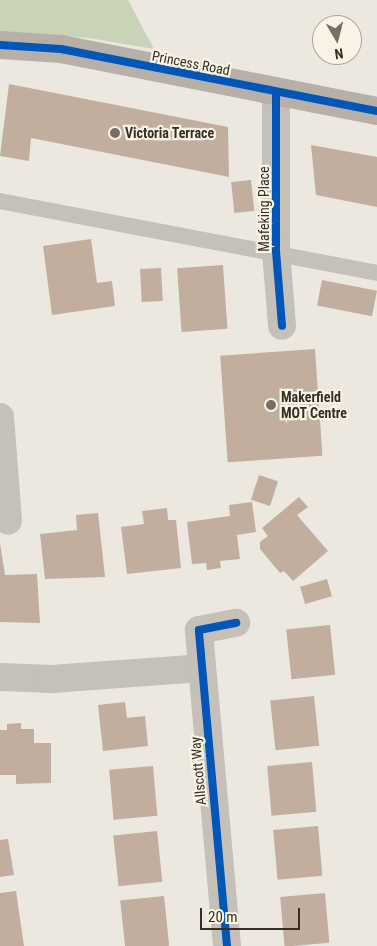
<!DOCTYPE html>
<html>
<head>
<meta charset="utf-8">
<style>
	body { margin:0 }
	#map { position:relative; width:377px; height:946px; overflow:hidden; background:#ece8df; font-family:"Roboto Condensed",sans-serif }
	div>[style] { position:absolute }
	.green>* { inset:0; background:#c9d3b8 }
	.building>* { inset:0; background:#c1ae9f; transform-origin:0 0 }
	.lane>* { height:16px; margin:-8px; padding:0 8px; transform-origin:8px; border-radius:8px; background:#c5c0b8 }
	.street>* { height:28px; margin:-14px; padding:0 14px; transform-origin:14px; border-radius:14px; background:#c5c0b8 }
	.secondary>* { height:28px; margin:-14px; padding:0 14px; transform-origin:14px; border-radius:14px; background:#b6b0a8 }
	.cycleway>* { height:8px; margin:-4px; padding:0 4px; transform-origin:4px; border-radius:4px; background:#0057b8 }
	.dots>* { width:14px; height:14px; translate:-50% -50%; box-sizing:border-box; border:2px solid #faf4e5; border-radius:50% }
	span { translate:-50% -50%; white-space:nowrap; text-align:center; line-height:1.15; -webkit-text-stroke:4.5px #faf4e5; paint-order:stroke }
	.street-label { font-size:14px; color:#362e26 }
	.poi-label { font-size:14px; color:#362e26; font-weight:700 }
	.left { translate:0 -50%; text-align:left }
	.north { position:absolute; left:312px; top:15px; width:50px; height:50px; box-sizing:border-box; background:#faf4e5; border:1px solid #aca599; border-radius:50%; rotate:172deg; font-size:14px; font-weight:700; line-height:20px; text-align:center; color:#362e26 }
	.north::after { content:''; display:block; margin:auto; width:18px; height:22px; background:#766f67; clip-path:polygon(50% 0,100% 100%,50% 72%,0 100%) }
	.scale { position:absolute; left:200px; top:908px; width:100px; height:22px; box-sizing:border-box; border:2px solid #362e26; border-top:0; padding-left:6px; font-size:15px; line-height:18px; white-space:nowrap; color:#362e26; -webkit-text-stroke:4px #faf4e5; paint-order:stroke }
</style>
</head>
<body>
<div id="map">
	<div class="green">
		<i style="clip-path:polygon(0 0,128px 0,154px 49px,89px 38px,0 32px)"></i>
	</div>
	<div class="building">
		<i style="clip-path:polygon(9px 84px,228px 127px,229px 177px,31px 138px,29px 161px,0 156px)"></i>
		<i style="clip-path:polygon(311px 145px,377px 157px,377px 207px,316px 195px)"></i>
		<i style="left:251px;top:180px;width:31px;height:20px;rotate:84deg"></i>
		<i style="clip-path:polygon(91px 239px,97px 283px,112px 281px,115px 306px,52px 315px,43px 246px)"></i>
		<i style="left:223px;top:265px;width:64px;height:46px;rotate:86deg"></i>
		<i style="left:161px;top:268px;width:33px;height:21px;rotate:87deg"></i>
		<i style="left:322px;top:280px;width:56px;height:26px;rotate:11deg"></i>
		<i style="left:315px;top:349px;width:107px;height:95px;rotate:86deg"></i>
		<i style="left:259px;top:475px;width:20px;height:26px;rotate:18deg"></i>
		<i style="clip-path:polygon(299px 497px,308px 507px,297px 515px,328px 551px,293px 581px,284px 571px,280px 573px,260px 549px,260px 542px,268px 536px,262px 528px)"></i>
		<i style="clip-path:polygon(252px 502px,256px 532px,237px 535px,240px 559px,220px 561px,221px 568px,207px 570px,206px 563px,192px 564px,187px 522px,230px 516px,229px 505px)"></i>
		<i style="clip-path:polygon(167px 508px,168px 520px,176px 520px,181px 568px,127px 574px,121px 527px,144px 524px,142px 511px)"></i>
		<i style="clip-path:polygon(98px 513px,105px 577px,45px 579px,40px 534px,77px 530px,76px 515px)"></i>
		<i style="clip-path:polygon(0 543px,5px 575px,37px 574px,40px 623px,0 622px)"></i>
		<i style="left:327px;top:579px;width:18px;height:28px;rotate:74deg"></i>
		<i style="left:330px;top:625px;width:50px;height:44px;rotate:84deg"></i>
		<i style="left:314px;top:696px;width:50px;height:44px;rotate:84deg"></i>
		<i style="clip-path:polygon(125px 702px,127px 718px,145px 716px,148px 746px,103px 751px,98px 705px)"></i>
		<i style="clip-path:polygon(21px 723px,21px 729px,34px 729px,34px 743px,51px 743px,51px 783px,16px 784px,16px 775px,0 775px,0 730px,7px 730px,7px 724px)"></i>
		<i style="left:312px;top:762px;width:50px;height:45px;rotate:85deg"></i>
		<i style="left:153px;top:766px;width:50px;height:44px;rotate:85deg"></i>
		<i style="left:318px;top:826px;width:50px;height:45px;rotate:85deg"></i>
		<i style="left:157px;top:831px;width:51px;height:44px;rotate:84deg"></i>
		<i style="clip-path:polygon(8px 839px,14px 875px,0 877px,0 840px)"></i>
		<i style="clip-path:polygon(16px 891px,24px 946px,0 946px,0 893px)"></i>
		<i style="left:325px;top:893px;width:50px;height:45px;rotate:85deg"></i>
		<i style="left:164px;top:896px;width:50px;height:44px;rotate:84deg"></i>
	</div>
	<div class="lane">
		<i style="left:0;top:201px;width:384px;rotate:10.8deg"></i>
	</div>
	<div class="street">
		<i style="left:276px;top:92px;width:159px;rotate:90deg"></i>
		<i style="left:276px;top:251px;width:75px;rotate:85.4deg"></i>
		<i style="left:0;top:417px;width:104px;rotate:85.6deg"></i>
		<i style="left:0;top:677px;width:52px;rotate:2.2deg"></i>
		<i style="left:52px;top:679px;width:149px;rotate:-4.2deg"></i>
		<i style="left:227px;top:946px;width:317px;rotate:-95.1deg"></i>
		<i style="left:199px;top:630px;width:38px;rotate:-11deg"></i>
	</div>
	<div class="secondary">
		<i style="left:0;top:45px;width:61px;rotate:3.8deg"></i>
		<i style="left:61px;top:49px;width:322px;rotate:11.1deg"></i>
	</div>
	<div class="cycleway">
		<i style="left:0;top:45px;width:61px;rotate:3.8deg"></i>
		<i style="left:61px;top:49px;width:322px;rotate:11.1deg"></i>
		<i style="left:276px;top:92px;width:159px;rotate:90deg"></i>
		<i style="left:276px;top:251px;width:75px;rotate:85.4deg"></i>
		<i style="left:227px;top:946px;width:317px;rotate:-95.1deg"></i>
		<i style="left:199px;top:630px;width:38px;rotate:-11deg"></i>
	</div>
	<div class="dots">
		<i style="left:115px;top:133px;background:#766f67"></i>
		<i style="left:271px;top:405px;background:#766f67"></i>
	</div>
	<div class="street-label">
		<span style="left:191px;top:63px;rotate:11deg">Princess Road</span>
		<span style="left:264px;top:209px;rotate:-90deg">Mafeking Place</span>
		<span style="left:198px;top:771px;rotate:-95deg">Allscott Way</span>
	</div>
	<div class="poi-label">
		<span class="left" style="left:125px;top:133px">Victoria Terrace</span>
		<span class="left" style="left:281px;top:405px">Makerfield<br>MOT Centre</span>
	</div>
	<div class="north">N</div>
	<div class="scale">20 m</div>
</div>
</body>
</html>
